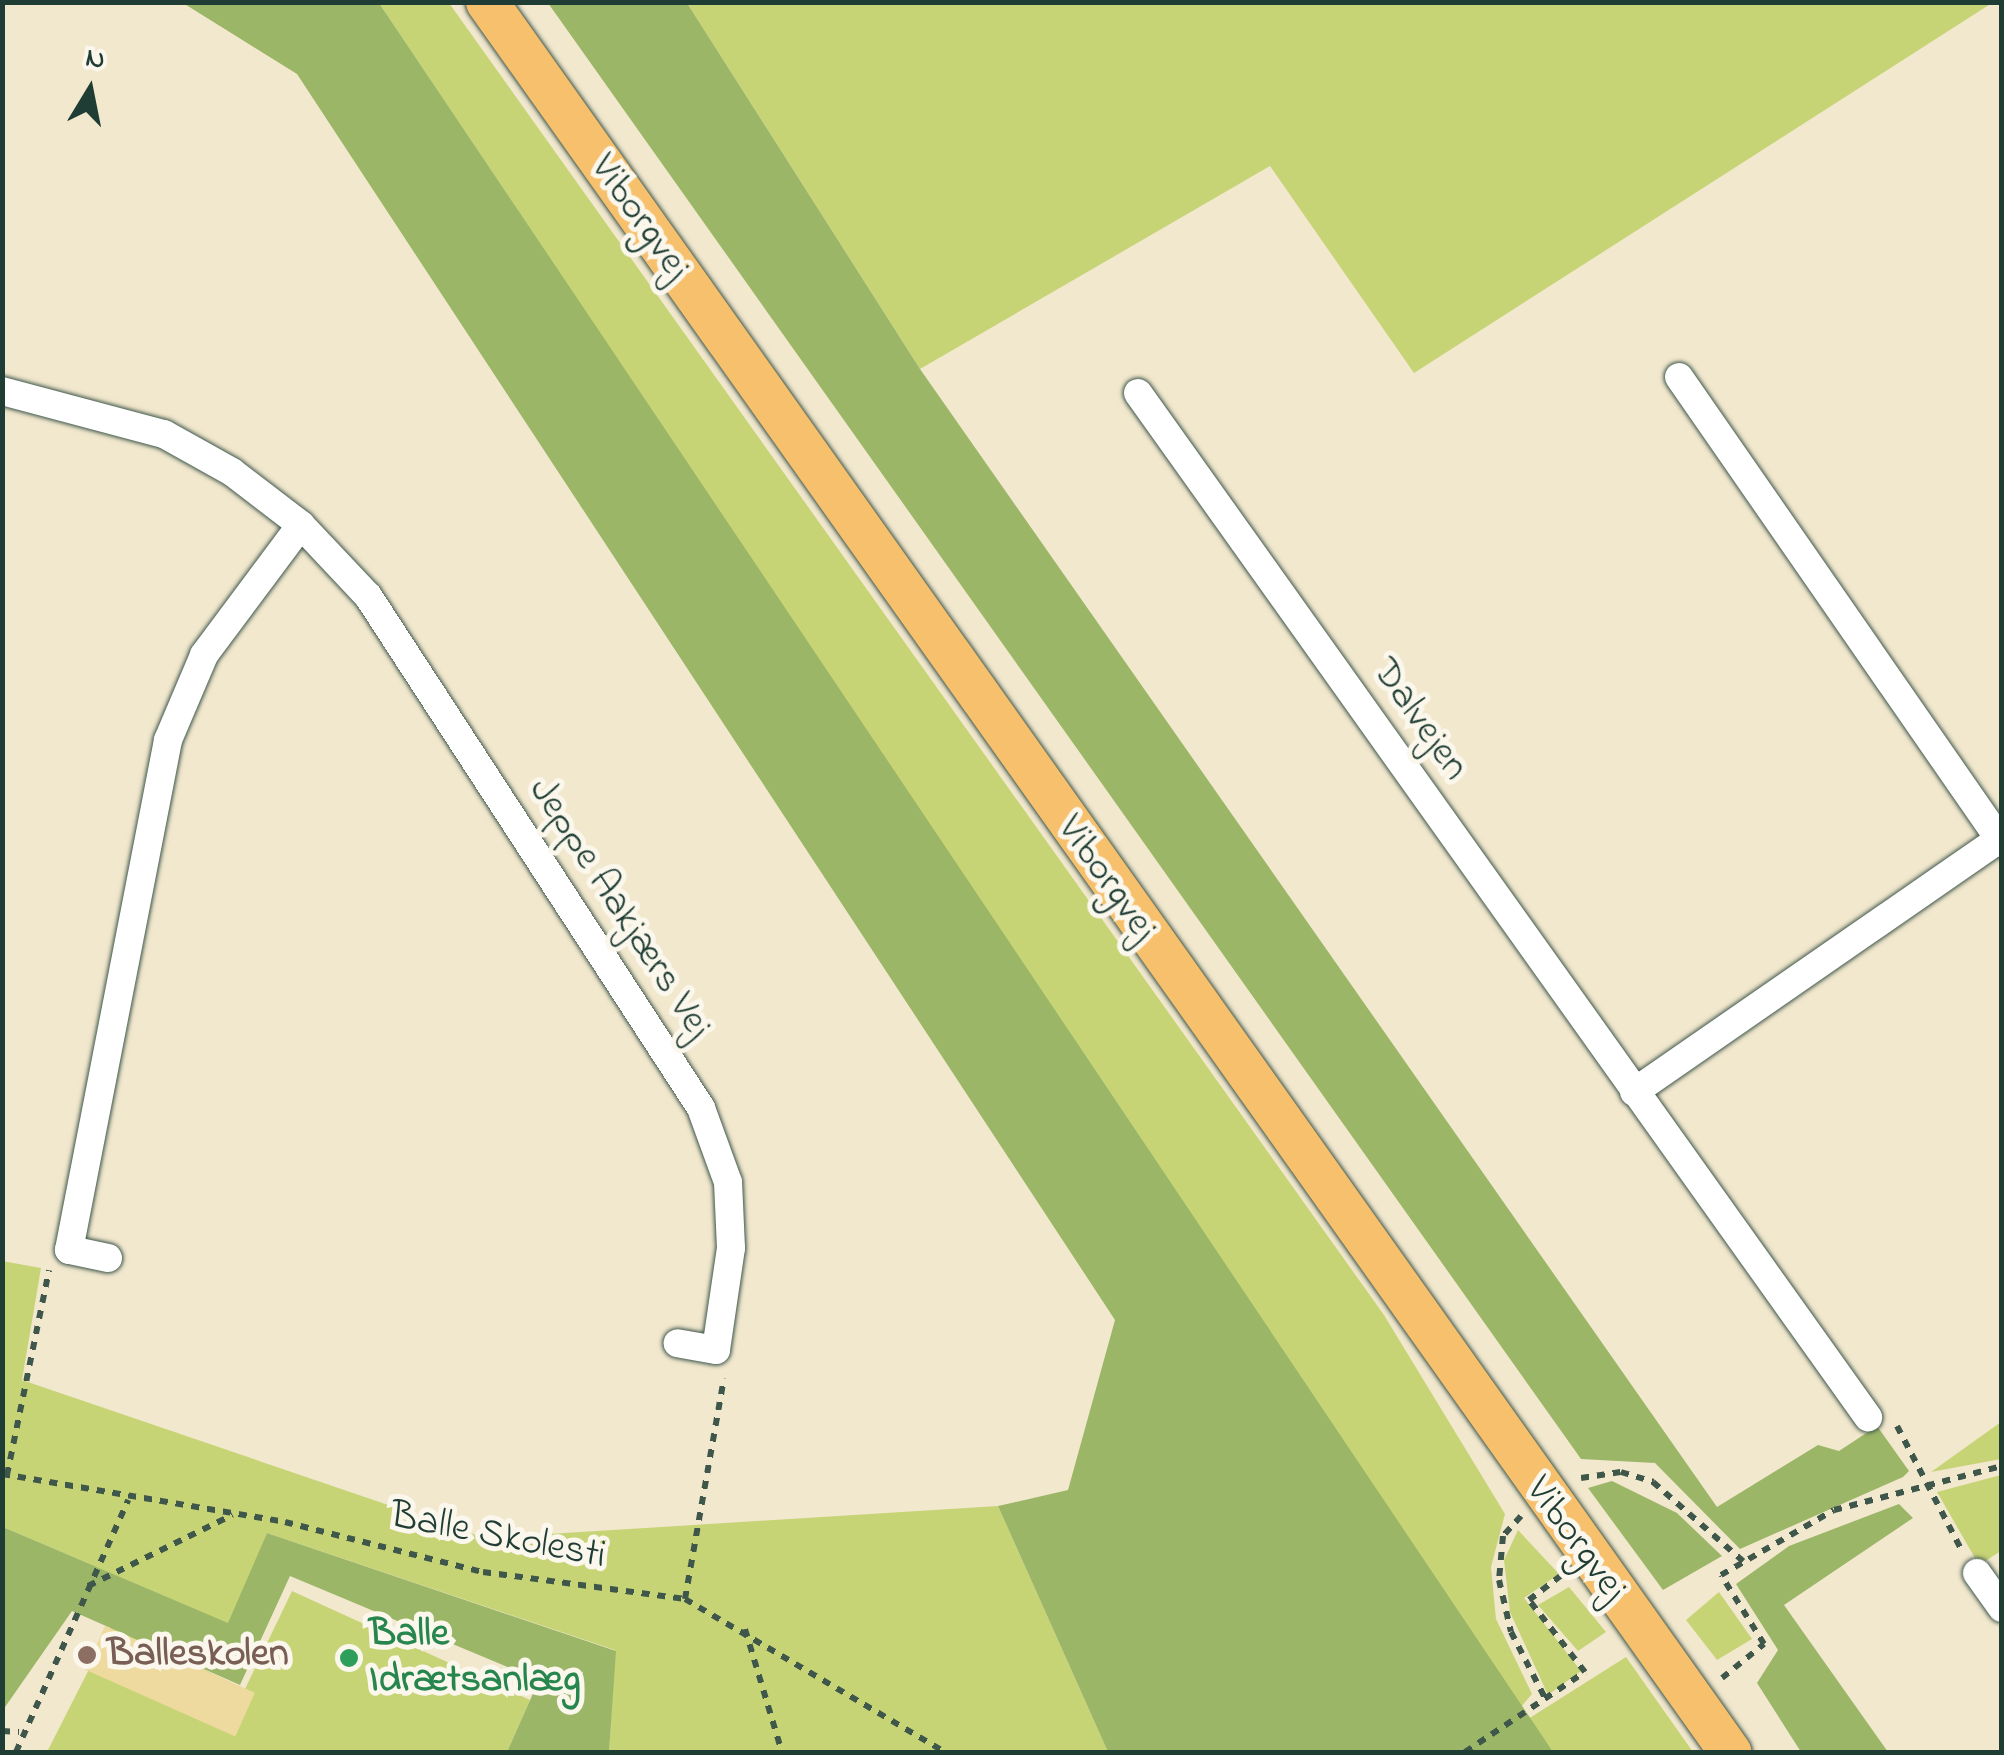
<!DOCTYPE html>
<html>
<head>
<meta charset="utf-8">
<style>
	body { margin:0 }
	#map { position:relative; width:2004px; height:1755px; overflow:hidden; background:#f2e8ce; font-family:"Indie Flower",sans-serif }
	div>[style] { position:absolute }
	.green>* { inset:0; background:#c6d476 }
	.forest>* { inset:0; background:#9cb667 }
	.sand>* { inset:0; background:#eeda9e; transform-origin:0 0 }
	.path>* { height:6px; margin-top:-3px; transform-origin:0; background:repeating-linear-gradient(90deg,#3f574b 0 8px,transparent 0 16px) }
	.roads { filter:drop-shadow(0 0 2px #3f574b) drop-shadow(0 0 2px #3f574b) }
	.street>* { height:28px; margin:-14px; padding:0 14px; transform-origin:14px; border-radius:14px; background:#fff }
	.primary>* { height:42px; margin:-21px; padding:0 21px; transform-origin:21px; border-radius:21px; background:#f7c06c }
	.dots>* { width:28px; height:28px; translate:-50% -50%; box-sizing:border-box; border:5px solid #fbf7ec; border-radius:50% }
	span { translate:-50% -50%; white-space:nowrap; text-align:center; line-height:1.15; -webkit-text-stroke:10px #fbf7ec; paint-order:stroke }
	.street-label { font-size:40px; color:#1f3d34 }
	.leisure-label { font-size:40px; color:#27864d; font-weight:700 }
	.left { translate:0 -50%; text-align:left }
	.education-label { font-size:40px; color:#785e54; font-weight:700 }
	.frame { position:absolute; inset:0; border:5px solid #1f3d34; pointer-events:none }
	.north { position:absolute; left:40px; top:40px; width:100px; height:100px; -webkit-text-stroke:8px #fbf7ec; paint-order:stroke; rotate:10deg; font-size:28px; font-weight:700; line-height:40px; text-align:center; color:#1f3d34 }
	.north::after { content:''; display:block; margin:auto; width:35px; height:45px; background:#1f3d34; clip-path:polygon(50% 0,100% 100%,50% 72%,0 100%) }
</style>
</head>
<body>
<div id="map">
	<div class="green">
		<i style="clip-path:polygon(379px 3px,449px 3px,1384px 1315px,1505px 1514px,1491px 1567px,1496px 1619px,1532px 1694px,1520px 1708px)"></i>
		<i style="clip-path:polygon(687px 3px,1992px 3px,1414px 373px,1270px 166px,920px 369px)"></i>
		<i style="clip-path:polygon(2px 1261px,41px 1268px,22px 1380px,485px 1538px,998px 1506px,1108px 1752px,609px 1752px,615px 1650px,267px 1533px,229px 1624px,3px 1527px)"></i>
		<i style="clip-path:polygon(2001px 1422px,2001px 1459px,1931px 1472px)"></i>
		<i style="clip-path:polygon(2001px 1475px,2001px 1551px,1979px 1565px,1937px 1492px)"></i>
		<i style="clip-path:polygon(1518px 1530px,1559px 1574px,1524px 1598px,1581px 1671px,1548px 1695px,1510px 1612px,1504px 1560px)"></i>
		<i style="clip-path:polygon(1569px 1587px,1606px 1632px,1578px 1651px,1538px 1605px)"></i>
		<i style="clip-path:polygon(292px 1591px,530px 1700px,507px 1752px,47px 1752px,111px 1626px,245px 1689px)"></i>
		<i style="clip-path:polygon(1719px 1592px,1752px 1639px,1717px 1660px,1686px 1620px)"></i>
		<i style="clip-path:polygon(1626px 1657px,1693px 1752px,1553px 1752px,1528px 1719px)"></i>
	</div>
	<div class="forest">
		<i style="clip-path:polygon(183px 3px,379px 3px,1553px 1752px,1108px 1752px,998px 1506px,1068px 1490px,1115px 1320px,297px 74px)"></i>
		<i style="clip-path:polygon(548px 3px,687px 3px,920px 369px,1717px 1507px,1818px 1445px,1839px 1451px,1877px 1426px,1909px 1471px,1903px 1477px,1740px 1549px,1655px 1463px,1581px 1459px)"></i>
		<i style="clip-path:polygon(1612px 1481px,1677px 1513px,1722px 1556px,1663px 1590px,1588px 1488px)"></i>
		<i style="clip-path:polygon(1899px 1504px,1913px 1518px,1784px 1605px,1888px 1752px,1801px 1752px,1757px 1683px,1778px 1650px,1736px 1584px,1789px 1546px)"></i>
		<i style="clip-path:polygon(3px 1527px,228px 1623px,267px 1533px,616px 1651px,609px 1752px,507px 1752px,539px 1680px,290px 1576px,240px 1685px,72px 1611px,3px 1710px)"></i>
	</div>
	<div class="sand">
		<i style="left:105px;top:1626px;width:164px;height:48px;rotate:24deg"></i>
	</div>
	<div class="path">
		<i style="left:1897px;top:1426px;width:141px;rotate:62.5deg"></i>
		<i style="left:2px;top:1474px;width:287px;rotate:9.6deg"></i>
		<i style="left:285px;top:1522px;width:204px;rotate:14.2deg"></i>
		<i style="left:483px;top:1572px;width:204px;rotate:7.6deg"></i>
		<i style="left:685px;top:1599px;width:302px;rotate:30.5deg"></i>
		<i style="left:7px;top:1475px;width:209px;rotate:-78.4deg"></i>
		<i style="left:1581px;top:1478px;width:40px;rotate:-8.5deg"></i>
		<i style="left:1621px;top:1472px;width:34px;rotate:17deg"></i>
		<i style="left:1653px;top:1482px;width:120px;rotate:41.3deg"></i>
		<i style="left:1521px;top:1516px;width:27px;rotate:132deg"></i>
		<i style="left:1503px;top:1536px;width:44px;rotate:95.2deg"></i>
		<i style="left:1499px;top:1580px;width:53px;rotate:77deg"></i>
		<i style="left:1511px;top:1632px;width:74px;rotate:62.7deg"></i>
		<i style="left:88px;top:1586px;width:161px;rotate:-26.2deg"></i>
		<i style="left:685px;top:1599px;width:224px;rotate:-80deg"></i>
		<i style="left:745px;top:1629px;width:128px;rotate:73.3deg"></i>
		<i style="left:1722px;top:1678px;width:54px;rotate:-39deg"></i>
		<i style="left:1764px;top:1644px;width:81px;rotate:-121.9deg"></i>
		<i style="left:1721px;top:1575px;width:130px;rotate:-29.9deg"></i>
		<i style="left:1834px;top:1510px;width:174px;rotate:-14.7deg"></i>
		<i style="left:2px;top:1731px;width:17px;rotate:3deg"></i>
		<i style="left:16px;top:1752px;width:276px;rotate:-66deg"></i>
		<i style="left:1465px;top:1752px;width:144px;rotate:-33.7deg"></i>
		<i style="left:1585px;top:1672px;width:91px;rotate:-127.9deg"></i>
		<i style="left:1529px;top:1600px;width:43px;rotate:-37.4deg"></i>
	</div>
	<div class="roads">
		<div class="street">
			<i style="left:1679px;top:377px;width:567px;rotate:55.27deg"></i>
			<i style="left:2px;top:391px;width:168px;rotate:14.9deg"></i>
			<i style="left:164px;top:434px;width:78px;rotate:29.2deg"></i>
			<i style="left:232px;top:472px;width:87px;rotate:37.5deg"></i>
			<i style="left:301px;top:525px;width:98px;rotate:46.7deg"></i>
			<i style="left:368px;top:596px;width:611px;rotate:56.96deg"></i>
			<i style="left:701px;top:1108px;width:79px;rotate:70deg"></i>
			<i style="left:728px;top:1182px;width:66px;rotate:87.4deg"></i>
			<i style="left:731px;top:1248px;width:103px;rotate:98.4deg"></i>
			<i style="left:716px;top:1350px;width:39px;rotate:-170deg"></i>
			<i style="left:1138px;top:393px;width:1258px;rotate:54.52deg"></i>
			<i style="left:1634px;top:1092px;width:448px;rotate:-34.7deg"></i>
			<i style="left:108px;top:1258px;width:40px;rotate:-168deg"></i>
			<i style="left:69px;top:1250px;width:520px;rotate:-79.01deg"></i>
			<i style="left:168px;top:740px;width:92px;rotate:-67deg"></i>
			<i style="left:204px;top:655px;width:162px;rotate:-53.3deg"></i>
			<i style="left:1977px;top:1573px;width:43px;rotate:54.5deg"></i>
		</div>
		<div class="primary">
			<i style="left:487px;top:2px;width:2147px;rotate:54.61deg"></i>
		</div>
	</div>
	<div class="dots">
		<i style="left:87px;top:1655px;background:#8d6e63"></i>
		<i style="left:349px;top:1658px;background:#2e9e5b"></i>
	</div>
	<div class="street-label">
		<span style="left:639px;top:218px;rotate:55deg">Viborgvej</span>
		<span style="left:1419px;top:720px;rotate:55deg">Dalvejen</span>
		<span style="left:1106px;top:879px;rotate:55deg">Viborgvej</span>
		<span style="left:619px;top:909px;rotate:57deg">Jeppe Aakjærs Vej</span>
		<span style="left:498px;top:1537px;rotate:11deg">Balle Skolesti</span>
		<span style="left:1575px;top:1540px;rotate:54deg">Viborgvej</span>
	</div>
	<div class="leisure-label">
		<span class="left" style="left:369px;top:1658px">Balle<br>Idrætsanlæg</span>
	</div>
	<div class="education-label">
		<span class="left" style="left:107px;top:1655px">Balleskolen</span>
	</div>
	<div class="frame"></div>
	<div class="north">N</div>
</div>
</body>
</html>
